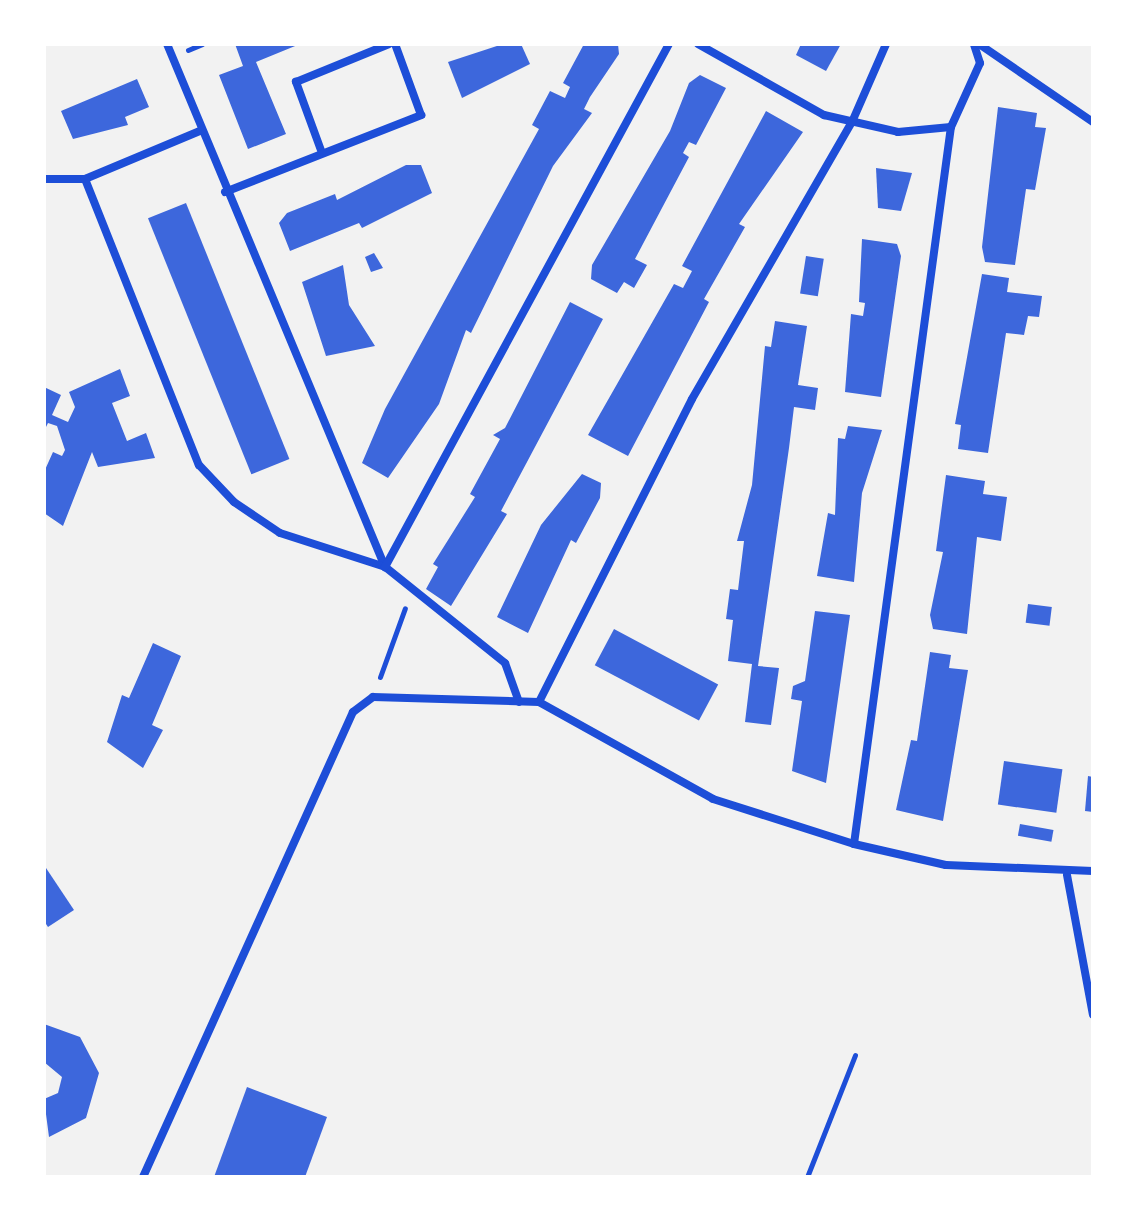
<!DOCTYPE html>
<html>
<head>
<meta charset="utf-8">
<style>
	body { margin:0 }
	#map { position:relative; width:1137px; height:1221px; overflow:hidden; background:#f2f2f2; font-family:Montserrat,sans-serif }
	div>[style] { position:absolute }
	.building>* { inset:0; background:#3d67dc; transform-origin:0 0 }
	.path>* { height:5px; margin:-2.5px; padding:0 2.5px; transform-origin:2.5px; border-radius:2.5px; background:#1d4ed8 }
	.minor>* { height:8px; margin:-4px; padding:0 4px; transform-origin:4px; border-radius:4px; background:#1d4ed8 }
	span { translate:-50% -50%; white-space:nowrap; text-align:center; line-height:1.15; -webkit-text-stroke:7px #fff; paint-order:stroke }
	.frame { position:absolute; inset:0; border:46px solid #fff; pointer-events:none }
</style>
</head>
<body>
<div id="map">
	<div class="building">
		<i style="clip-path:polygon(235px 44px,300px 44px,256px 62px,286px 134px,248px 149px,219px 75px,243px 66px)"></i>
		<i style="clip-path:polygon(503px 44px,521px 44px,530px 64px,462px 98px,448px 62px)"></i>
		<i style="clip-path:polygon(584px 44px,618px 44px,619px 54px,590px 97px,584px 109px,592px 113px,553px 166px,471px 333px,466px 330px,439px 404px,388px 478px,362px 463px,385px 409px,539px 129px,532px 125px,550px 91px,565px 98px,570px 87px,563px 83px)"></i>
		<i style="clip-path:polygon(801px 44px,841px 44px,826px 71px,796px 55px)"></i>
		<i style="clip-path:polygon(700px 75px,726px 88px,696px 145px,689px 142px,683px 153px,689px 157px,635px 259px,647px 265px,634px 288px,624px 282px,617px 293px,591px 279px,592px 265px,670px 131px,689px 83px)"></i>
		<i style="clip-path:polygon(137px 79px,149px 107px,125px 117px,128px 125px,73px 139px,61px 111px)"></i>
		<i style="clip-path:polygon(998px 107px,1037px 113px,1035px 127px,1046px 128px,1035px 190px,1026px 189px,1015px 265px,985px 262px,982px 247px)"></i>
		<i style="clip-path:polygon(766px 111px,803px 132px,739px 224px,745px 227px,704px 299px,709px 302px,628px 456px,588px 435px,674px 284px,683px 288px,692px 271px,682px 266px)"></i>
		<i style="clip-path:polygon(406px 165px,421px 165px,432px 193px,362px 228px,359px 223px,290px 251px,279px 223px,287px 213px,335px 194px,337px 200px)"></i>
		<i style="clip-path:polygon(876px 168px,912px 173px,901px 211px,878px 208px)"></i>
		<i style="left:186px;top:203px;width:276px;height:41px;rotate:68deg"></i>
		<i style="clip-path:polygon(862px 239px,897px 244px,901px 256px,881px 397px,845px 392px,851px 314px,863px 316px,865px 303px,859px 302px)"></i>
		<i style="clip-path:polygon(374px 253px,383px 268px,371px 272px,365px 257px)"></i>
		<i style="left:806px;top:256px;width:18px;height:38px;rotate:9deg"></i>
		<i style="clip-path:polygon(343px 265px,349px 305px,375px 346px,326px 356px,302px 282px)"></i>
		<i style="clip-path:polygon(982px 274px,1009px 278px,1007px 292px,1042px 296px,1039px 317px,1028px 316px,1024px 335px,1006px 333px,988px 453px,958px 449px,961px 425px,955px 424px)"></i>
		<i style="clip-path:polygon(570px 302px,603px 319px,501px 511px,507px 514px,451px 606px,426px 589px,438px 567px,433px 564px,475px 497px,470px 494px,500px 439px,493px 435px,505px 428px)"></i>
		<i style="clip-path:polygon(775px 321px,807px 326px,798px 385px,818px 388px,815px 410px,794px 407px,789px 448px,758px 666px,779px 668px,771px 725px,745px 722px,752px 664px,728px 661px,733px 620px,726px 619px,730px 589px,738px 590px,744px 541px,737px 541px,752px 485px,765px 346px,771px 347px)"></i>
		<i style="clip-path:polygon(120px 369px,130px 396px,112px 403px,127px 441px,146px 433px,155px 458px,98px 467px,92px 452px,63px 526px,44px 513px,44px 472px,53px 452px,62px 456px,65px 450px,57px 426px,48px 423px,44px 431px,44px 387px,61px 395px,52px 415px,68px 422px,75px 407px,69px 392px)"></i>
		<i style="clip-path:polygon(848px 426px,882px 430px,862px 493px,854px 582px,817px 576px,828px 513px,835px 515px,838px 438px,845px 439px)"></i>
		<i style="clip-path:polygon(582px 474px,601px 483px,600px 498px,576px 543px,571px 540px,528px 633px,497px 617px,541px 525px)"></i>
		<i style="clip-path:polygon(946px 475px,985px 481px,983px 494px,1007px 497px,1001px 541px,977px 537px,967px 634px,933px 629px,930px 615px,943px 552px,936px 551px)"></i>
		<i style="left:1028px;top:604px;width:24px;height:19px;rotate:7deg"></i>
		<i style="clip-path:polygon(815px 611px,850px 615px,826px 783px,792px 771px,802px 701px,791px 699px,793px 686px,805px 681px)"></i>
		<i style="left:614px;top:629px;width:118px;height:41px;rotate:28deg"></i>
		<i style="clip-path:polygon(153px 643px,181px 656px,152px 725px,163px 730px,143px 768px,107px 742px,122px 695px,129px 698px)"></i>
		<i style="clip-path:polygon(930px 652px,951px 655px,949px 668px,968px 670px,943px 821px,896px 810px,911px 740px,917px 741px)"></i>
		<i style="left:1004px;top:761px;width:59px;height:44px;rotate:8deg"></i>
		<i style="clip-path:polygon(1088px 776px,1093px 777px,1093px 812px,1085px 811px)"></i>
		<i style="left:1020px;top:824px;width:34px;height:12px;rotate:10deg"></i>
		<i style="clip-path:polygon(44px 865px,74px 910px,48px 927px,44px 921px)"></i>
		<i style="clip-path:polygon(44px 1024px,80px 1037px,99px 1073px,86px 1118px,49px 1137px,44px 1099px,58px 1093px,62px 1077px,44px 1062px)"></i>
		<i style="clip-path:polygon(247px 1087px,327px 1117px,305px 1177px,214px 1177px)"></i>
	</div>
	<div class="path">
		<i style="left:188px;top:50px;width:15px;rotate:-23deg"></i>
		<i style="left:380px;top:677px;width:73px;rotate:-70.1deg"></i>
		<i style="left:807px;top:1177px;width:131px;rotate:-68.5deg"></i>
	</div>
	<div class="minor">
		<i style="left:167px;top:44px;width:567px;rotate:67.37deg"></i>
		<i style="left:698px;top:44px;width:145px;rotate:29.4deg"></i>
		<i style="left:824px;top:115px;width:76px;rotate:12.9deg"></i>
		<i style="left:898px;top:132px;width:53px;rotate:-5.4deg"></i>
		<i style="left:951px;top:127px;width:70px;rotate:-65.6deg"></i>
		<i style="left:980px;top:63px;width:20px;rotate:-108deg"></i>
		<i style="left:979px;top:44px;width:138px;rotate:34.4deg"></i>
		<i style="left:322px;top:153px;width:76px;rotate:-110.1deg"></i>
		<i style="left:296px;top:82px;width:100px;rotate:-22.2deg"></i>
		<i style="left:44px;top:179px;width:41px"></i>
		<i style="left:85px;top:179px;width:127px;rotate:-22.7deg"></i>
		<i style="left:85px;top:179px;width:308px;rotate:68.3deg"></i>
		<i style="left:199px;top:465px;width:51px;rotate:46.6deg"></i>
		<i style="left:234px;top:502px;width:55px;rotate:34deg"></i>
		<i style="left:280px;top:533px;width:110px;rotate:17.9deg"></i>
		<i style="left:225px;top:192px;width:211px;rotate:-21.4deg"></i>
		<i style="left:421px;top:115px;width:76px;rotate:-110.1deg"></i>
		<i style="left:519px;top:702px;width:41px;rotate:-109.7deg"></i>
		<i style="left:505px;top:663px;width:154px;rotate:-141.3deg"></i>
		<i style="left:385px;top:567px;width:595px;rotate:-61.5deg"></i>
		<i style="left:539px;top:702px;width:339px;rotate:-63.2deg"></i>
		<i style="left:692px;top:399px;width:320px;rotate:-60deg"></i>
		<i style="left:852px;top:122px;width:85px;rotate:-66.4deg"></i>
		<i style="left:854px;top:844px;width:724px;rotate:-82.3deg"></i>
		<i style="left:1067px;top:875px;width:142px;rotate:79.5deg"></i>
		<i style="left:143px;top:1177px;width:510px;rotate:-65.7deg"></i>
		<i style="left:353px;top:712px;width:25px;rotate:-37deg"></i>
		<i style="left:373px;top:697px;width:166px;rotate:1.7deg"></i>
		<i style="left:539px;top:702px;width:199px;rotate:29.1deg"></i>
		<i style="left:713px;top:799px;width:148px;rotate:17.7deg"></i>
		<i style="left:854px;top:844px;width:94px;rotate:12.9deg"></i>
		<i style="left:946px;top:865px;width:147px;rotate:2.3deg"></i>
	</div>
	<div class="frame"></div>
</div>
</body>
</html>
